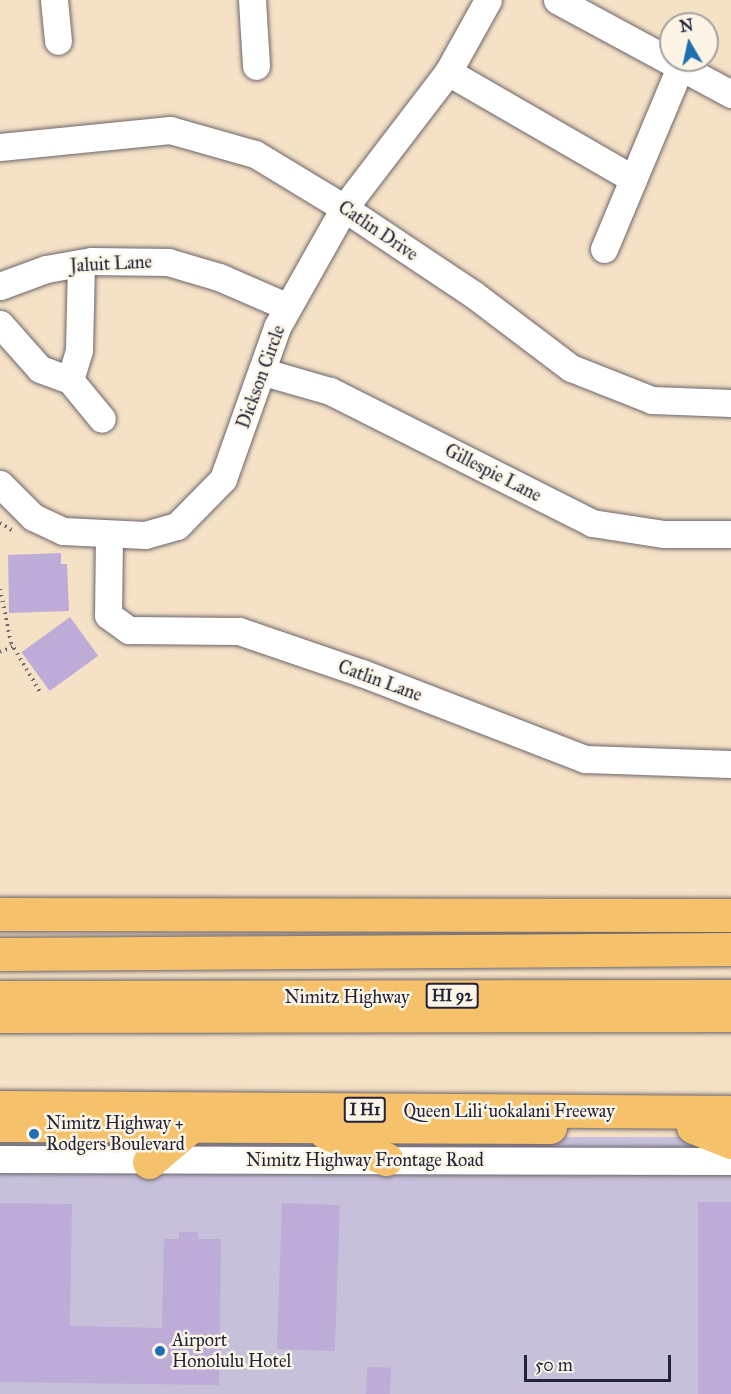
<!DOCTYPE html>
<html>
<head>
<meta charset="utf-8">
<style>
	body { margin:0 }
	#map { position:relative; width:731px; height:1394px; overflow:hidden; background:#f5e1c5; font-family:"IM FELL Great Primer",serif }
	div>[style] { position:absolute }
	.industrial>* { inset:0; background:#c6c0da; transform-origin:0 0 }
	.building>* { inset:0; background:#beacd8; transform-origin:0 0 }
	.path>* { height:4px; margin-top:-2px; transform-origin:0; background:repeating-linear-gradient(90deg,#6c656b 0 1.5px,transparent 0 6px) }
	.roads { filter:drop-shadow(0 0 2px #6c656b) drop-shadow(0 0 2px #6c656b) }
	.minor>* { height:27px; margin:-13.5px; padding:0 13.5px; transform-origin:13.5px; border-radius:13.5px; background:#fff }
	.major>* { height:33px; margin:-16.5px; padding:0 16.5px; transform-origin:16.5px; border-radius:16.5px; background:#f6c16b }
	.highway>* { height:33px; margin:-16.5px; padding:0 16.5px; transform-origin:16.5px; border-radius:16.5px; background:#f6c16b }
	.dots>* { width:16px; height:16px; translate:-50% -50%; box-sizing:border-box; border:3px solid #fcf5e5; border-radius:50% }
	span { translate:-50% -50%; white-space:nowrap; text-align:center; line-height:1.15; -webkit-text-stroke:5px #fcf5e5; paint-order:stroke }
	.shield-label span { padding:2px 4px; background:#fcf5e5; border:2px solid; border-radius:4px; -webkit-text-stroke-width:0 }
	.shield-label { font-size:16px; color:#22223b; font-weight:700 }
	.street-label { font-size:18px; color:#22223b }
	.poi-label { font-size:18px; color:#22223b }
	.left { translate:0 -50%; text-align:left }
	.north { position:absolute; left:659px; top:12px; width:60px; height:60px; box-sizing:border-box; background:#fcf5e5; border:2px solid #a5a1a1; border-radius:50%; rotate:351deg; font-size:16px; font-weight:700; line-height:24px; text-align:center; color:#22223b }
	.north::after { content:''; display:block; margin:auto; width:21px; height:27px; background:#1f6fb2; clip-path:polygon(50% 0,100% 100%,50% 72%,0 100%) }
	.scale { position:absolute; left:524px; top:1355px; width:147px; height:27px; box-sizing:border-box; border:3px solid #22223b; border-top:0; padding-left:8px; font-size:18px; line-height:21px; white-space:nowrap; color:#22223b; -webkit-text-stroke:4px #fcf5e5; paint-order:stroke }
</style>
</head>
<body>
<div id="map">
	<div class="industrial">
		<i style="left:731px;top:1137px;width:257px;height:731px;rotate:90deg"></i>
	</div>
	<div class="building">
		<i style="clip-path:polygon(61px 553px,61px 564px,67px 564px,69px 611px,9px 613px,8px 555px)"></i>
		<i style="left:70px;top:617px;width:48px;height:60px;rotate:54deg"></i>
		<i style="left:731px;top:1202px;width:192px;height:33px;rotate:90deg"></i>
		<i style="clip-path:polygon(0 1203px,72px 1204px,70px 1326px,162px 1328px,164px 1239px,179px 1239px,179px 1232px,198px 1232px,198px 1239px,221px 1239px,219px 1385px,0 1382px)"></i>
		<i style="left:282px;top:1203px;width:58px;height:146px;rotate:2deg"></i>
		<i style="left:367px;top:1367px;width:24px;height:27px;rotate:2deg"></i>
	</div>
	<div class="path">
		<i style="left:0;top:523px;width:17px;rotate:31deg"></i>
		<i style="left:0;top:589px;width:55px;rotate:78.5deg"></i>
		<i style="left:11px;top:643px;width:57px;rotate:59.4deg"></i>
		<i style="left:0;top:652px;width:14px;rotate:-21deg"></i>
	</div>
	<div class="roads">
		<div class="minor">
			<i style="left:54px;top:0;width:41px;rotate:84.4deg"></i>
			<i style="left:252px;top:0;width:66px;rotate:86.5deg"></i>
			<i style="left:557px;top:0;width:198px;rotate:28.4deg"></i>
			<i style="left:448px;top:72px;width:214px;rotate:30deg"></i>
			<i style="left:0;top:147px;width:171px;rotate:-5.7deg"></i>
			<i style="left:170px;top:130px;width:88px;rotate:15.8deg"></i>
			<i style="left:255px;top:154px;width:104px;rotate:31.2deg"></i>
			<i style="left:344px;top:208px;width:155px;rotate:33.7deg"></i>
			<i style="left:473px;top:294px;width:123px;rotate:37.1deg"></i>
			<i style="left:571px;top:368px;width:87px;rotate:21.6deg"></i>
			<i style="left:652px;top:400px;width:79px;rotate:2.2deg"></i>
			<i style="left:604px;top:249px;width:197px;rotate:-67.3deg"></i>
			<i style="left:0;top:286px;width:49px;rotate:-20.3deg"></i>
			<i style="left:46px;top:269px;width:46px;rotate:-10.1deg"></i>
			<i style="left:91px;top:261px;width:77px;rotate:0.7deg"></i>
			<i style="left:168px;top:262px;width:53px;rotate:16.4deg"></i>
			<i style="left:219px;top:277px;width:75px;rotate:23.5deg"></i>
			<i style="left:0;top:324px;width:60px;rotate:48.4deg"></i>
			<i style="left:40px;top:369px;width:32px;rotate:20deg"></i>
			<i style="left:70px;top:380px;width:31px;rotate:-73deg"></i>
			<i style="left:79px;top:350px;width:87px;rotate:-88.7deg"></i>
			<i style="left:264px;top:372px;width:69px;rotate:16.1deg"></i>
			<i style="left:330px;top:391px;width:293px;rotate:26.7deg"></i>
			<i style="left:592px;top:523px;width:73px;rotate:8.7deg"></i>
			<i style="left:664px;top:534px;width:67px"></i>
			<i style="left:70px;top:380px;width:50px;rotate:50.6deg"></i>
			<i style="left:0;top:484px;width:47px;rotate:45deg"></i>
			<i style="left:33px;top:517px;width:33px;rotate:25deg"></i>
			<i style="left:63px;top:531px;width:82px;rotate:2.8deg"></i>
			<i style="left:145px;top:535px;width:33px;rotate:-16deg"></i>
			<i style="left:177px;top:526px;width:66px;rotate:-45.6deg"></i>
			<i style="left:223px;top:479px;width:161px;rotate:-70.4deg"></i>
			<i style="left:277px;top:327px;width:137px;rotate:-60.6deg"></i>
			<i style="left:344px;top:208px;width:171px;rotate:-52.6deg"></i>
			<i style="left:448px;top:72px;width:82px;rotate:-60.9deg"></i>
			<i style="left:109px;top:536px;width:79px;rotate:90.7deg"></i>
			<i style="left:108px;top:615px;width:26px;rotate:36deg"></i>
			<i style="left:129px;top:630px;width:110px;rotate:0.5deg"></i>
			<i style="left:239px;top:631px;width:130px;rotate:18.9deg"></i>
			<i style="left:362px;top:673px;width:239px;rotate:21.1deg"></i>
			<i style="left:585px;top:759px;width:146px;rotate:2deg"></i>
			<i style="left:0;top:1159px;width:731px;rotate:0.16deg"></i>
		</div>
		<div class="major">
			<i style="left:0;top:997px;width:731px;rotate:-0.08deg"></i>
			<i style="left:0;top:1125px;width:550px;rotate:0.21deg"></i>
			<i style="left:693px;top:1127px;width:41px;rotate:21.5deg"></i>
			<i style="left:325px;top:1132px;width:67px;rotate:23.9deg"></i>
			<i style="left:149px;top:1162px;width:54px;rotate:-40.5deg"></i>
		</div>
		<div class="highway">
			<i style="left:0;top:914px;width:731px;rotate:0.08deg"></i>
			<i style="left:0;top:954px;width:731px;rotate:-0.39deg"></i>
			<i style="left:0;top:1016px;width:731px;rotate:-0.08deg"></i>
			<i style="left:0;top:1107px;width:731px;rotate:0.39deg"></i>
		</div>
	</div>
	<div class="dots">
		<i style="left:34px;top:1134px;background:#1f6fb2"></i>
		<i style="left:160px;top:1351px;background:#1f6fb2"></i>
	</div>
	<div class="shield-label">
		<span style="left:452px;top:996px">HI 92</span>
		<span style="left:365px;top:1110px">I H1</span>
	</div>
	<div class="street-label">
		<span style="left:378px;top:231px;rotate:34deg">Catlin Drive</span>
		<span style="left:111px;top:264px;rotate:-3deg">Jaluit Lane</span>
		<span style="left:261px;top:377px;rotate:-70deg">Dickson Circle</span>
		<span style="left:493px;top:473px;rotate:27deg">Gillespie Lane</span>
		<span style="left:380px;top:681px;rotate:20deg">Catlin Lane</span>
		<span style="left:347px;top:997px">Nimitz Highway</span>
		<span style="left:509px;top:1111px">Queen Liliʻuokalani Freeway</span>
		<span style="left:365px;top:1160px">Nimitz Highway Frontage Road</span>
	</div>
	<div class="poi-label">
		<span class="left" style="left:46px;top:1134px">Nimitz Highway +<br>Rodgers Boulevard</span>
		<span class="left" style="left:172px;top:1351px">Airport<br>Honolulu Hotel</span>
	</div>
	<div class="north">N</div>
	<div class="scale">50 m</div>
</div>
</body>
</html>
